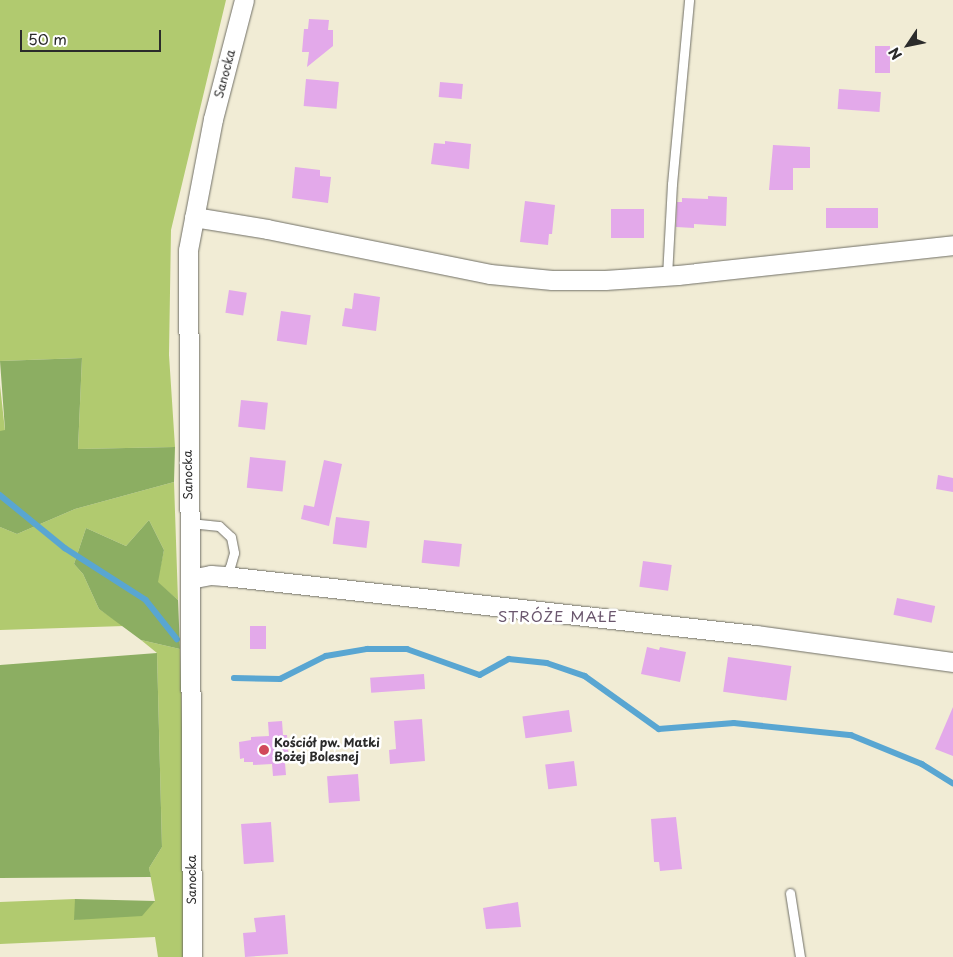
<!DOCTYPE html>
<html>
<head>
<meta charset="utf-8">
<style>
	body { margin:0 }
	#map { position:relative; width:953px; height:957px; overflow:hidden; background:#f1ecd5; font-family:"Playpen Sans",sans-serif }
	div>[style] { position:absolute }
	.green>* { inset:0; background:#b1ca6f }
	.forest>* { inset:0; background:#8cae62 }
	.stream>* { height:5.5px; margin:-2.75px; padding:0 2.75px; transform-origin:2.75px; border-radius:2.75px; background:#59a6d2 }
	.building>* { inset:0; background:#e3a9ea; transform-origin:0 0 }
	.roads { filter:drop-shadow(0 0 1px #706f66) drop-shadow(0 0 1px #706f66) }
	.service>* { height:9px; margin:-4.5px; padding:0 4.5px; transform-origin:4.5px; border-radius:4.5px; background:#fff }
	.minor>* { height:19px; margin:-9.5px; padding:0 9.5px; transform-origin:9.5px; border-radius:9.5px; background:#fff }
	.dots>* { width:14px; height:14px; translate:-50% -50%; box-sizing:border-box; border:2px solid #fff; border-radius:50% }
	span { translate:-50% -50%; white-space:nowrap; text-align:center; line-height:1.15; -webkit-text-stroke:5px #fff; paint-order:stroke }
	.street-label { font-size:12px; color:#2b2b2b }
	.poi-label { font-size:12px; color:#2b2b2b; font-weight:700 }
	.left { translate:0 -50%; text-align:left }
	.quarter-label { font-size:15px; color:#6b576e; letter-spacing:1px }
	.north { position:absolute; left:883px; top:20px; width:50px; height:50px; -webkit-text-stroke:4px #fff; paint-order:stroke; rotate:236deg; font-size:14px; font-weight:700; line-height:20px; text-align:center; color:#2b2b2b }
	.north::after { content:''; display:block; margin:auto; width:18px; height:22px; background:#2b2b2b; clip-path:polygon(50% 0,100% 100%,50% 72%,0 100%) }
	.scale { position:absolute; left:20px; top:30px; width:141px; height:22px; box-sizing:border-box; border:2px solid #2b2b2b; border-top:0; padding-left:6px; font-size:15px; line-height:18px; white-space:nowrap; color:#2b2b2b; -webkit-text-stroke:4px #fff; paint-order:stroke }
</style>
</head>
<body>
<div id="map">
	<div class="green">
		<i style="clip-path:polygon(0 0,226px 0,171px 230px,169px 355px,175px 447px,78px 449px,82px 358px,0 361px)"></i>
		<i style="clip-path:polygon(0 385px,5px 431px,0 431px)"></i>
		<i style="clip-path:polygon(174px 482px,178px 600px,157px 582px,164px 550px,149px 520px,126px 546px,86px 528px,74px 564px,83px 574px,99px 609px,124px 626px,0 630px,0 527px,17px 534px,75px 509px)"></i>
		<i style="clip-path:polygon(141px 640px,180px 649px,185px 845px,183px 957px,158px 957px,155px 937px,0 944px,0 902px,75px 899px,75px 920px,155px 901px,149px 868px,162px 847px,157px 653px)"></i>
	</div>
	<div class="forest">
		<i style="clip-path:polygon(82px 358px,78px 449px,175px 447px,174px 482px,75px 509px,17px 534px,0 527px,0 431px,5px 430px,0 361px)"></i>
		<i style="clip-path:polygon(149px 520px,164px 550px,158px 582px,178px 600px,180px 649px,141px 640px,99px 609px,83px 574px,74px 564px,86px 528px,126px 546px)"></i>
		<i style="clip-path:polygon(157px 653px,162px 847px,149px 868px,151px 877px,0 878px,0 665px)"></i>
		<i style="clip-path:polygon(75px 899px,155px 901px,142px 916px,74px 920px)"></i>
	</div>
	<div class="stream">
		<i style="left:0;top:495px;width:84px;rotate:39.2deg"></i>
		<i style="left:65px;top:548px;width:96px;rotate:32.7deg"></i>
		<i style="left:146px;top:600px;width:50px;rotate:51.5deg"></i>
		<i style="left:234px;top:678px;width:46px;rotate:1.2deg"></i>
		<i style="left:280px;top:679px;width:51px;rotate:-26.6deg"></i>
		<i style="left:326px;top:656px;width:42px;rotate:-9.7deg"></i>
		<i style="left:367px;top:649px;width:40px"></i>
		<i style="left:407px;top:649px;width:77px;rotate:19.6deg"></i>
		<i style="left:480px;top:675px;width:33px;rotate:-29deg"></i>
		<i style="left:509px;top:659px;width:38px;rotate:6deg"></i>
		<i style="left:547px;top:663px;width:40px;rotate:18.9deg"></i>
		<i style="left:585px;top:676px;width:91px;rotate:35.6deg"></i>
		<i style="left:659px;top:729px;width:75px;rotate:-4.6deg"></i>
		<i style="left:734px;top:723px;width:118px;rotate:5.9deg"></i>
		<i style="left:851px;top:735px;width:77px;rotate:22.2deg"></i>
		<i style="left:922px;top:764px;width:36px;rotate:32deg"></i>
	</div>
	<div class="building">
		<i style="clip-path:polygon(309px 19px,329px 20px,328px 30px,333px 30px,333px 46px,307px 67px,309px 52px,302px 52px,304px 29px,308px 29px)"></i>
		<i style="left:875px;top:46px;width:15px;height:27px"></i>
		<i style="left:306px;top:79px;width:33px;height:27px;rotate:5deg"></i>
		<i style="left:440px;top:82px;width:23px;height:15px;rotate:5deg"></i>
		<i style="left:839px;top:89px;width:42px;height:20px;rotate:4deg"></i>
		<i style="clip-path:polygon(445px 141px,471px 144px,469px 169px,431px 164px,434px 143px,445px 144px)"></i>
		<i style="clip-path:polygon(773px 145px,810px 147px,810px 168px,793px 168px,793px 190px,769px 190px)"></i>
		<i style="clip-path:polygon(295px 167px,320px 170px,320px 176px,331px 177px,328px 203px,292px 198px)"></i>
		<i style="clip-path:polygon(708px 196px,727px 197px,726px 226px,694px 224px,694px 228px,676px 227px,677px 202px,682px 202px,682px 198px,708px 199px)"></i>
		<i style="clip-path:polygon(525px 201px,555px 205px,552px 234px,549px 234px,548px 245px,520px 242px)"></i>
		<i style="left:878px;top:208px;width:20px;height:52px;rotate:90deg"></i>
		<i style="left:611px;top:209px;width:33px;height:29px"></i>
		<i style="left:229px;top:290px;width:18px;height:23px;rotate:9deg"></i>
		<i style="clip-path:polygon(354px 293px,380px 297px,376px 331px,342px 326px,345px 308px,352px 309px)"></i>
		<i style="left:281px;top:311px;width:30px;height:30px;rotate:8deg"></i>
		<i style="left:241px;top:400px;width:27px;height:27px;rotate:6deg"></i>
		<i style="left:250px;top:457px;width:36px;height:31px;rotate:6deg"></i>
		<i style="clip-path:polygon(324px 460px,342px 464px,329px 526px,301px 519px,304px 505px,314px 507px)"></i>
		<i style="clip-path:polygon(938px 475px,953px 478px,953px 492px,936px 489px)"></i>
		<i style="left:336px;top:517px;width:34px;height:27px;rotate:7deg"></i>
		<i style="left:424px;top:540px;width:38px;height:23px;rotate:6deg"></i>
		<i style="left:643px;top:561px;width:29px;height:26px;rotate:8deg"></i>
		<i style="left:897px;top:598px;width:39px;height:17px;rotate:12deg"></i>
		<i style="left:250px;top:626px;width:16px;height:23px"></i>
		<i style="clip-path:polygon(647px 647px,659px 650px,660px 647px,686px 652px,680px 682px,641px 674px)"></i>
		<i style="left:728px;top:657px;width:64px;height:35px;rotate:8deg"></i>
		<i style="left:424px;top:674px;width:15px;height:54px;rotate:86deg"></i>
		<i style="clip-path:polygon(953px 707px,953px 756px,935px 749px)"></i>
		<i style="left:569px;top:710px;width:22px;height:47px;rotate:82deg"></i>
		<i style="clip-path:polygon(422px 719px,425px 761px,390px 764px,389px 750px,396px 749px,394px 721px)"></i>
		<i style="clip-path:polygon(282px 721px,283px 735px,287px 735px,289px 763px,285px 763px,286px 775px,273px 776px,272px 764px,253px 765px,253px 762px,244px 762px,244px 758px,240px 759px,239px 742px,251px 740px,251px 737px,269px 736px,268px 722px)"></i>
		<i style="left:574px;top:761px;width:25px;height:29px;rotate:83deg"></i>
		<i style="left:358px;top:774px;width:27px;height:31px;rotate:86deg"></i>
		<i style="clip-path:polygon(676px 817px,682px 869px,660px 871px,659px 862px,654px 862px,651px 819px)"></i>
		<i style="left:271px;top:822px;width:40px;height:30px;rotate:86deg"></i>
		<i style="clip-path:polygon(518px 902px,521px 927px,486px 929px,483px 908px)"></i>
		<i style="clip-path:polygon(285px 915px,288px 954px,245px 957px,243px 933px,256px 932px,254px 918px)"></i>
	</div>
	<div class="roads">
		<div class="service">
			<i style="left:667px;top:276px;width:92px;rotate:-86.9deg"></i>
			<i style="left:672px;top:184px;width:185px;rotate:-84.7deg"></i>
			<i style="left:190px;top:523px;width:29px;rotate:6deg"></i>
			<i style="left:219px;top:526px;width:16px;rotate:43deg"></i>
			<i style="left:231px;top:537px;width:16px;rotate:79deg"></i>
			<i style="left:234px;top:553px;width:15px;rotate:106deg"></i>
			<i style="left:230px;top:567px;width:11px;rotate:124deg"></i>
			<i style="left:790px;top:893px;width:65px;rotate:81.1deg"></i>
		</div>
		<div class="minor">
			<i style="left:194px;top:217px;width:74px;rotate:9.3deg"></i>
			<i style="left:267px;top:229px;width:227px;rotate:11.4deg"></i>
			<i style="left:490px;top:274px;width:62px;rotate:5.5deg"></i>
			<i style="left:552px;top:280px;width:53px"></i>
			<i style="left:605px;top:280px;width:73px;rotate:-3.9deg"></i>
			<i style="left:678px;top:275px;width:277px;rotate:-6.2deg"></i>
			<i style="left:190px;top:579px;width:21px;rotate:-11deg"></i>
			<i style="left:211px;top:575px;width:13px;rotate:4deg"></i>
			<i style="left:224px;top:576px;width:535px;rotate:6.33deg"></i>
			<i style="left:756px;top:635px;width:199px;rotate:7.8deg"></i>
			<i style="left:192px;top:957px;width:707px;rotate:-90.32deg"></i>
			<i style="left:188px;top:250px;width:133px;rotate:-79.2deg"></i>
			<i style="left:213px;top:119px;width:123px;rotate:-75.4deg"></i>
		</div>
	</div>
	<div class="dots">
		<i style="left:264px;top:750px;background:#d1495b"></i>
	</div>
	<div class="street-label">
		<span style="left:225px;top:74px;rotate:-75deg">Sanocka</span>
		<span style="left:188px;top:475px;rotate:-91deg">Sanocka</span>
		<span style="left:192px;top:880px;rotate:-90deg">Sanocka</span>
	</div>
	<div class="poi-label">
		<span class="left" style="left:274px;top:750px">Kościół pw. Matki<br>Bożej Bolesnej</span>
	</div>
	<div class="quarter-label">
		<span style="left:558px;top:616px">STRÓŻE MAŁE</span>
	</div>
	<div class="north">N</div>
	<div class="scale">50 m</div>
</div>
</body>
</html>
